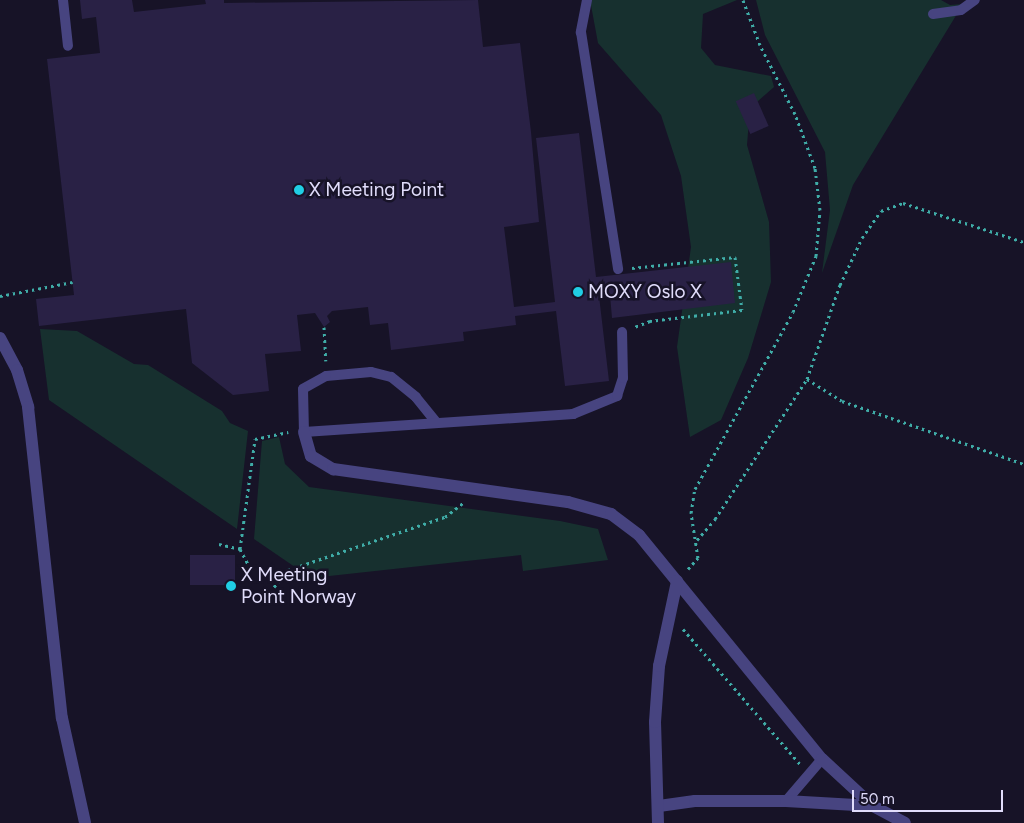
<!DOCTYPE html>
<html>
<head>
<meta charset="utf-8">
<style>
	body { margin:0 }
	#map { position:relative; width:1024px; height:823px; overflow:hidden; background:#171327; font-family:Figtree,sans-serif }
	div>[style] { position:absolute }
	.green>* { inset:0; background:#17302f }
	.building>* { inset:0; background:#292145; transform-origin:0 0 }
	.path>* { height:3px; margin-top:-1.5px; transform-origin:0; background:repeating-linear-gradient(90deg,#3faca7 0 2.5px,transparent 0 6.5px) }
	.lane>* { height:10px; margin:-5px; padding:0 5px; transform-origin:5px; border-radius:5px; background:#474480 }
	.street>* { height:12px; margin:-6px; padding:0 6px; transform-origin:6px; border-radius:6px; background:#474480 }
	.dots>* { width:14px; height:14px; translate:-50% -50%; box-sizing:border-box; border:2px solid #171327; border-radius:50% }
	span { translate:-50% -50%; white-space:nowrap; text-align:center; line-height:1.15; -webkit-text-stroke:5px #171327; paint-order:stroke }
	.poi-label { font-size:19px; color:#e1ddfb }
	.left { translate:0 -50%; text-align:left }
	.scale { position:absolute; left:852px; top:790px; width:151px; height:22px; box-sizing:border-box; border:2px solid #e1ddfb; border-top:0; padding-left:6px; font-size:15px; line-height:18px; white-space:nowrap; color:#e1ddfb; -webkit-text-stroke:4px #171327; paint-order:stroke }
</style>
</head>
<body>
<div id="map">
	<div class="green">
		<i style="clip-path:polygon(590px 0,737px 0,703px 14px,701px 48px,715px 65px,771px 76px,774px 87px,750px 108px,747px 145px,769px 222px,771px 282px,748px 358px,721px 420px,690px 437px,677px 347px,691px 247px,681px 176px,661px 115px,598px 43px)"></i>
		<i style="clip-path:polygon(756px 0,941px 0,950px 5px,963px 4px,853px 185px,822px 273px,830px 210px,825px 152px,765px 35px)"></i>
		<i style="clip-path:polygon(40px 329px,77px 331px,134px 364px,148px 365px,222px 411px,230px 423px,248px 431px,237px 529px,49px 400px)"></i>
		<i style="clip-path:polygon(279px 437px,285px 464px,309px 487px,560px 521px,598px 529px,608px 560px,523px 571px,521px 555px,311px 578px,254px 539px,262px 441px)"></i>
	</div>
	<div class="building">
		<i style="clip-path:polygon(80px 0,132px 0,134px 12px,206px 4px,205px 0,224px 0,224px 3px,478px 0,483px 47px,520px 43px,531px 132px,539px 222px,504px 227px,514px 307px,555px 302px,536px 138px,579px 133px,596px 277px,731px 262px,735px 303px,612px 318px,610px 295px,599px 296px,609px 381px,565px 386px,556px 311px,515px 316px,516px 325px,463px 332px,464px 341px,391px 350px,388px 323px,370px 325px,368px 307px,332px 311px,327px 316px,330px 322px,324px 327px,315px 313px,297px 315px,301px 351px,265px 354px,269px 391px,233px 395px,192px 363px,186px 309px,39px 326px,36px 299px,74px 295px,47px 59px,100px 53px,96px 17px,82px 19px)"></i>
		<i style="left:754px;top:93px;width:36px;height:20px;rotate:66deg"></i>
		<i style="left:190px;top:555px;width:45px;height:30px"></i>
	</div>
	<div class="path">
		<i style="left:632px;top:268px;width:104px;rotate:-6.1deg"></i>
		<i style="left:735px;top:257px;width:53px;rotate:82.5deg"></i>
		<i style="left:742px;top:310px;width:93px;rotate:173.2deg"></i>
		<i style="left:650px;top:321px;width:17px;rotate:159deg"></i>
		<i style="left:0;top:296px;width:74px;rotate:-10.9deg"></i>
		<i style="left:324px;top:327px;width:34px;rotate:87deg"></i>
		<i style="left:807px;top:379px;width:41px;rotate:32.2deg"></i>
		<i style="left:842px;top:401px;width:193px;rotate:19.1deg"></i>
		<i style="left:697px;top:540px;width:28px;rotate:-49deg"></i>
		<i style="left:715px;top:519px;width:168px;rotate:-56.7deg"></i>
		<i style="left:807px;top:379px;width:100px;rotate:-70.7deg"></i>
		<i style="left:840px;top:285px;width:52px;rotate:-64.9deg"></i>
		<i style="left:862px;top:238px;width:33px;rotate:-55deg"></i>
		<i style="left:881px;top:211px;width:23px;rotate:-20deg"></i>
		<i style="left:903px;top:203px;width:127px;rotate:17.9deg"></i>
		<i style="left:219px;top:544px;width:22px;rotate:13deg"></i>
		<i style="left:240px;top:549px;width:111px;rotate:-82.2deg"></i>
		<i style="left:255px;top:439px;width:34px;rotate:-12deg"></i>
		<i style="left:240px;top:549px;width:21px;rotate:62deg"></i>
		<i style="left:688px;top:569px;width:15px;rotate:-48deg"></i>
		<i style="left:698px;top:558px;width:46px;rotate:-98.8deg"></i>
		<i style="left:691px;top:513px;width:24px;rotate:-81deg"></i>
		<i style="left:695px;top:489px;width:202px;rotate:-61deg"></i>
		<i style="left:793px;top:312px;width:61px;rotate:-67.7deg"></i>
		<i style="left:816px;top:256px;width:46px;rotate:-85deg"></i>
		<i style="left:820px;top:210px;width:42px;rotate:-96.8deg"></i>
		<i style="left:815px;top:168px;width:58px;rotate:-110.3deg"></i>
		<i style="left:795px;top:114px;width:77px;rotate:-116.9deg"></i>
		<i style="left:760px;top:45px;width:48px;rotate:-110.7deg"></i>
		<i style="left:274px;top:587px;width:22px;rotate:-51deg"></i>
		<i style="left:288px;top:570px;width:166px;rotate:-18.7deg"></i>
		<i style="left:445px;top:517px;width:23px;rotate:-38deg"></i>
		<i style="left:683px;top:629px;width:179px;rotate:49.1deg"></i>
	</div>
	<div class="lane">
		<i style="left:63px;top:0;width:46px;rotate:83.8deg"></i>
		<i style="left:587px;top:0;width:33px;rotate:101deg"></i>
		<i style="left:581px;top:32px;width:240px;rotate:81.1deg"></i>
		<i style="left:933px;top:14px;width:28px;rotate:-8deg"></i>
		<i style="left:961px;top:10px;width:17px;rotate:-36deg"></i>
		<i style="left:436px;top:422px;width:32px;rotate:-129deg"></i>
		<i style="left:416px;top:397px;width:32px;rotate:-141deg"></i>
		<i style="left:391px;top:377px;width:21px;rotate:-166deg"></i>
		<i style="left:371px;top:372px;width:45px;rotate:174.9deg"></i>
		<i style="left:326px;top:376px;width:26px;rotate:151deg"></i>
		<i style="left:303px;top:389px;width:43px;rotate:88.7deg"></i>
		<i style="left:304px;top:432px;width:270px;rotate:-3.8deg"></i>
		<i style="left:573px;top:414px;width:48px;rotate:-22.2deg"></i>
		<i style="left:617px;top:396px;width:19px;rotate:-72deg"></i>
		<i style="left:623px;top:378px;width:46px;rotate:-91.2deg"></i>
		<i style="left:786px;top:801px;width:55px;rotate:-49.4deg"></i>
	</div>
	<div class="street">
		<i style="left:0;top:338px;width:36px;rotate:62deg"></i>
		<i style="left:17px;top:370px;width:39px;rotate:73deg"></i>
		<i style="left:28px;top:407px;width:313px;rotate:83.8deg"></i>
		<i style="left:62px;top:718px;width:107px;rotate:77.6deg"></i>
		<i style="left:304px;top:432px;width:25px;rotate:74deg"></i>
		<i style="left:311px;top:456px;width:26px;rotate:31deg"></i>
		<i style="left:333px;top:469px;width:237px;rotate:8deg"></i>
		<i style="left:568px;top:502px;width:45px;rotate:15.6deg"></i>
		<i style="left:611px;top:514px;width:35px;rotate:37deg"></i>
		<i style="left:639px;top:535px;width:289px;rotate:50.8deg"></i>
		<i style="left:822px;top:759px;width:69px;rotate:42.7deg"></i>
		<i style="left:873px;top:806px;width:36px;rotate:28deg"></i>
		<i style="left:659px;top:806px;width:36px;rotate:-8deg"></i>
		<i style="left:695px;top:801px;width:91px"></i>
		<i style="left:786px;top:801px;width:87px;rotate:3.3deg"></i>
		<i style="left:658px;top:823px;width:101px;rotate:-91.7deg"></i>
		<i style="left:655px;top:722px;width:56px;rotate:-85.9deg"></i>
		<i style="left:659px;top:666px;width:87px;rotate:-78deg"></i>
	</div>
	<div class="dots">
		<i style="left:299px;top:190px;background:#20cee4"></i>
		<i style="left:578px;top:292px;background:#20cee4"></i>
		<i style="left:231px;top:586px;background:#20cee4"></i>
	</div>
	<div class="poi-label">
		<span class="left" style="left:309px;top:190px">X Meeting Point</span>
		<span class="left" style="left:588px;top:292px">MOXY Oslo X</span>
		<span class="left" style="left:241px;top:586px">X Meeting<br>Point Norway</span>
	</div>
	<div class="scale">50 m</div>
</div>
</body>
</html>
